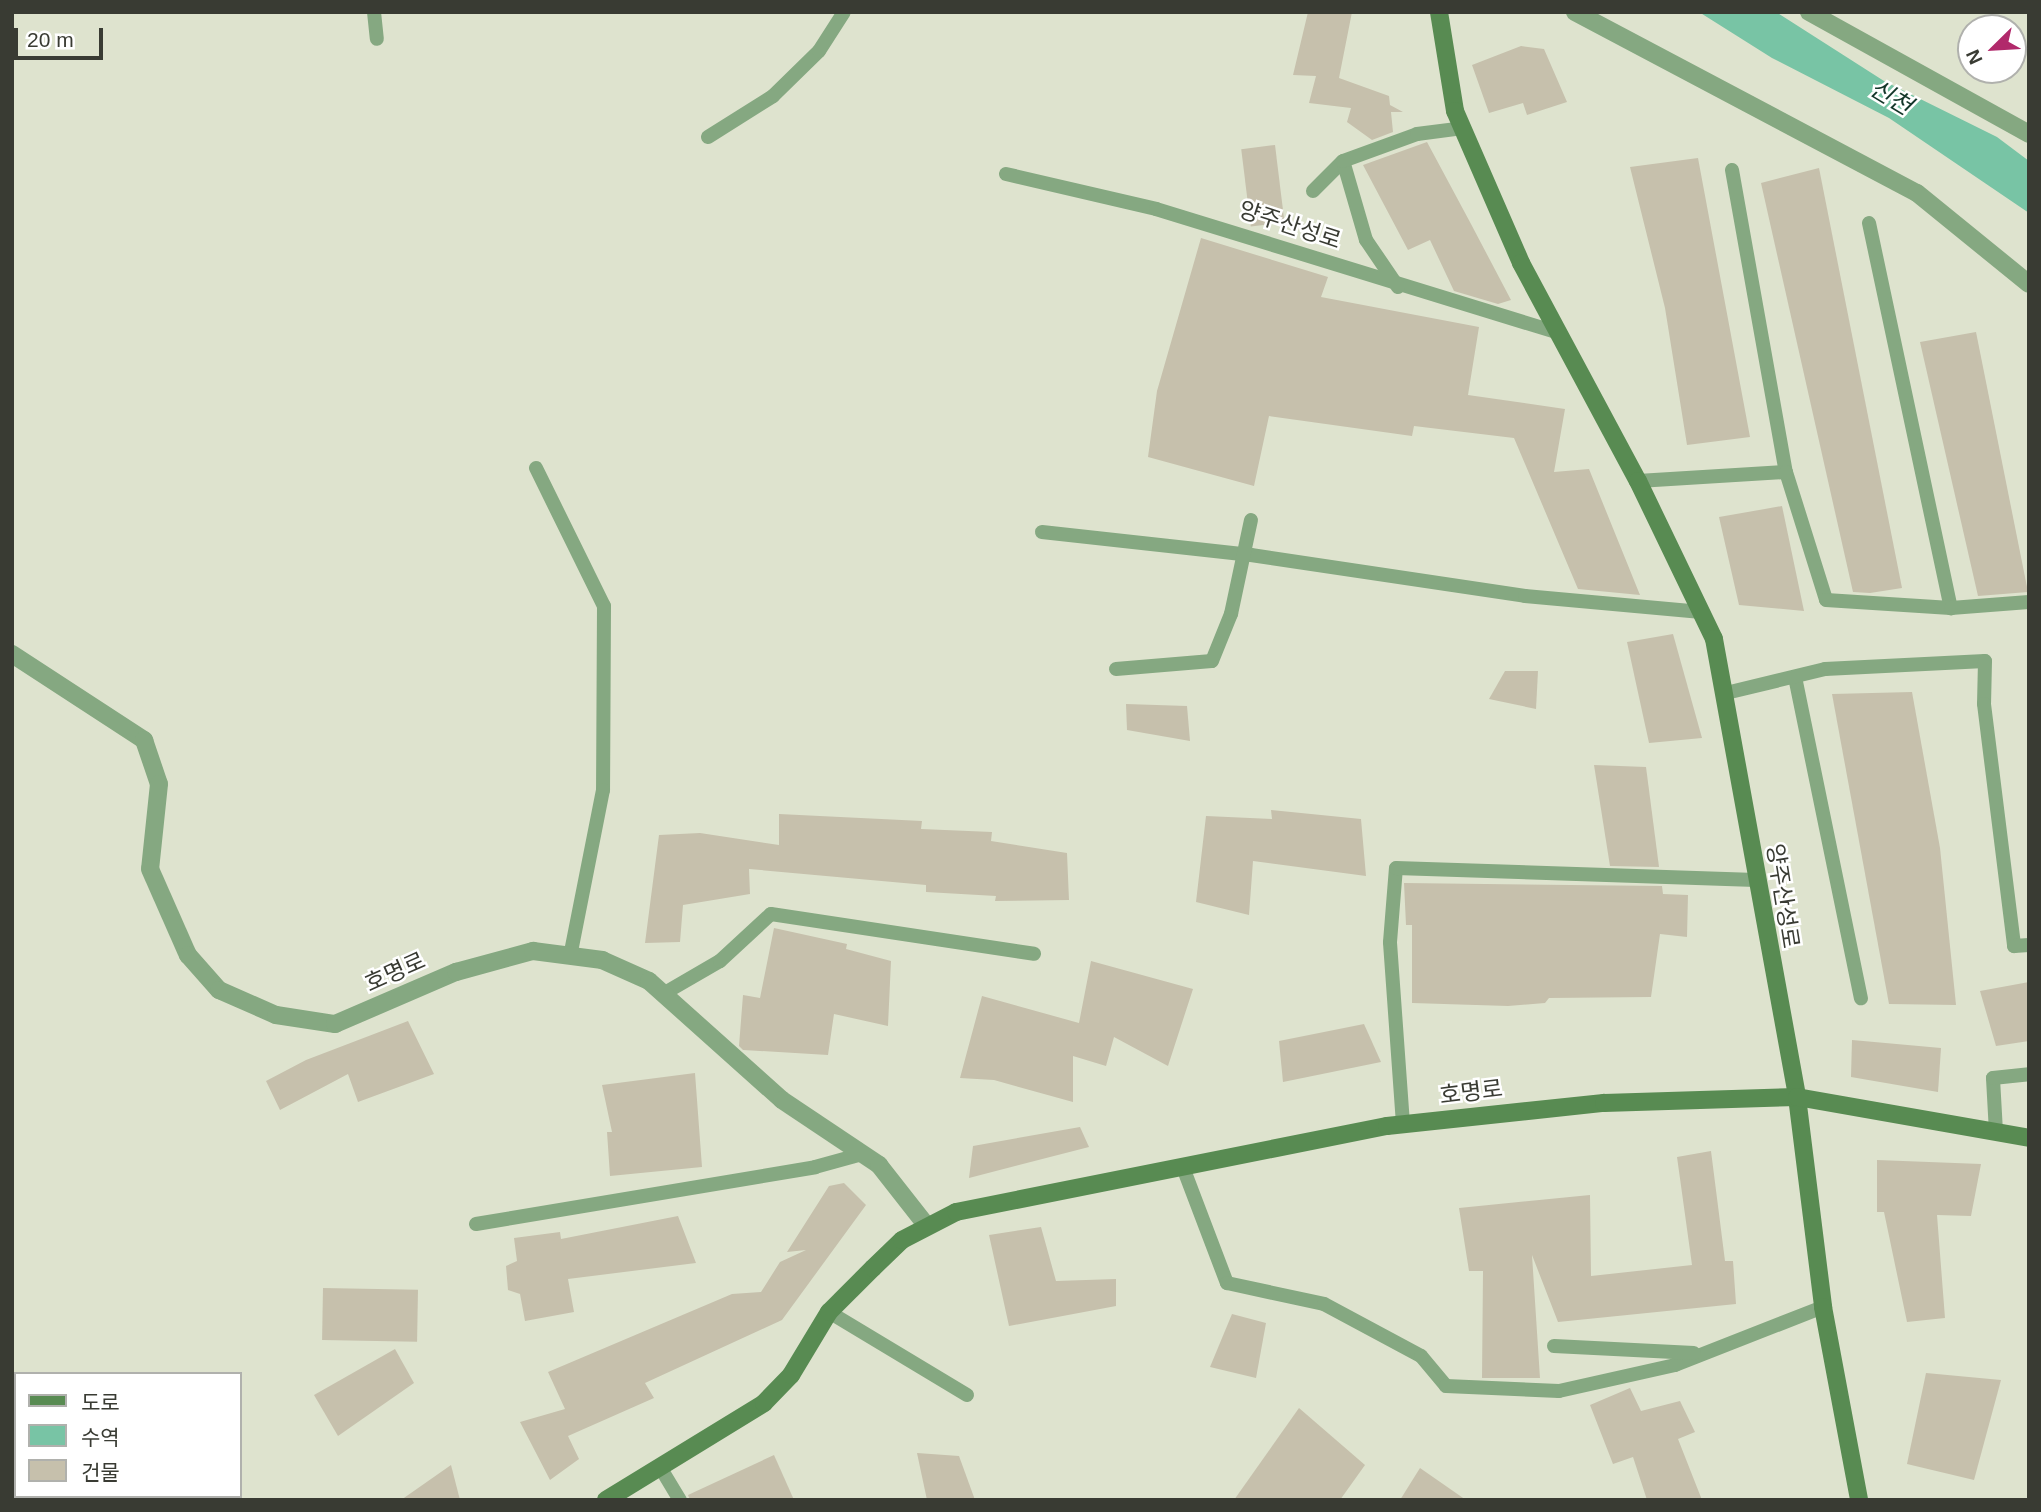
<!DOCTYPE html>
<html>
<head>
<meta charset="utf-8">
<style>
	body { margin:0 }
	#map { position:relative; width:2041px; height:1512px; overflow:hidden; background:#dee3ce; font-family:Arial,"Noto Sans KR",sans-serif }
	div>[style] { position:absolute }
	.water>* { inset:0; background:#78c4a5 }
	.building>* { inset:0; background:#c6c0ac; transform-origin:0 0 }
	.lane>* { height:14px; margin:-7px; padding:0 7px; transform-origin:7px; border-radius:7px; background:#85a881 }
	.street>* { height:18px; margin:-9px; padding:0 9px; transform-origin:9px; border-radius:9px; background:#85a881 }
	.secondary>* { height:18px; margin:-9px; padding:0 9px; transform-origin:9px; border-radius:9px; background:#588b52 }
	span { translate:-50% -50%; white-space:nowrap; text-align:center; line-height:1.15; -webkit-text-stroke:5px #fff; paint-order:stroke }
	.street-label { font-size:23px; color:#393b33 }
	.water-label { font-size:24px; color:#133629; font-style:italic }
	.frame { position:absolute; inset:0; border:14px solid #393b33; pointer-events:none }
	.legend { position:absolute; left:14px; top:1372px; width:228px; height:126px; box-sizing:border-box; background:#fff; border:2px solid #b0b1ad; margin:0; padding:9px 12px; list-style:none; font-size:21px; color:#393b33 }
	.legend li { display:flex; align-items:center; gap:14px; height:35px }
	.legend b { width:35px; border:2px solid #b0b1ad }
	.north { position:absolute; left:1957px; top:14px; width:70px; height:70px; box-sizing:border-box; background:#fff; border:2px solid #b0b1ad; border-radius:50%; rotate:246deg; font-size:19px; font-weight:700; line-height:28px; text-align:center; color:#393b33 }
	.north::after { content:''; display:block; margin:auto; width:24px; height:32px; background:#b1296b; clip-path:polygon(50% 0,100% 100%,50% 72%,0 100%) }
	.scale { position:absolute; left:14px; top:28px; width:89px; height:32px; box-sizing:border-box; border:4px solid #393b33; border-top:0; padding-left:9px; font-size:21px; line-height:24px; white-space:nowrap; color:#393b33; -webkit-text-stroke:5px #fff; paint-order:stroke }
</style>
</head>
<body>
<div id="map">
	<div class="water">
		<i style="clip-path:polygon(1699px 12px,1776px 12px,1884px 81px,1997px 137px,2029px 161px,2029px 213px,1889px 118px,1772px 58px)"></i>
	</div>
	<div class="building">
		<i style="clip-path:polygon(1308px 12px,1352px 12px,1339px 78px,1389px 96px,1390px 105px,1403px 112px,1391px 112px,1393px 132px,1372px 140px,1347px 122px,1351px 108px,1309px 103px,1316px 76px,1293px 75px)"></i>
		<i style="clip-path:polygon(1521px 46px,1544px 49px,1567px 102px,1527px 115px,1523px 103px,1489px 113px,1472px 65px)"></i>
		<i style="clip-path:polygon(1427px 142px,1471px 224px,1511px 300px,1498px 304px,1454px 291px,1430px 240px,1408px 250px,1363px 165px)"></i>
		<i style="left:1275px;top:145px;width:78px;height:34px;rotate:83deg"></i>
		<i style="clip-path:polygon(1698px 158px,1750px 437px,1687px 445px,1665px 308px,1630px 167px)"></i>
		<i style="clip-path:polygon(1819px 168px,1902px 588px,1870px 593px,1853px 592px,1761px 183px)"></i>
		<i style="clip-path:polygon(1201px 238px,1328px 277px,1321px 297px,1479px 327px,1468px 395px,1565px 409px,1554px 472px,1589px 469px,1640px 595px,1578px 589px,1514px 438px,1414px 426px,1412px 436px,1269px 416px,1254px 486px,1148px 457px,1157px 391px)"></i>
		<i style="clip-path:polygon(1976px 332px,2028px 592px,1978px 596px,1920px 342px)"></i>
		<i style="clip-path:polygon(1782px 506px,1804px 611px,1739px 605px,1719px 517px)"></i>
		<i style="clip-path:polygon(1673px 634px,1702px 738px,1649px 743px,1627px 642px)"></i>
		<i style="clip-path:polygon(1505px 671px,1538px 671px,1536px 709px,1489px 699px)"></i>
		<i style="clip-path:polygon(1912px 692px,1940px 848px,1956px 1005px,1889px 1004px,1832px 694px)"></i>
		<i style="clip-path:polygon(1126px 704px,1187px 706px,1190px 741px,1127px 730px)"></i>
		<i style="clip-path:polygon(1594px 765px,1646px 767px,1659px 867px,1610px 866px)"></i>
		<i style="clip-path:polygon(1271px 810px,1361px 819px,1366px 876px,1253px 861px,1249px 915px,1196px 902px,1206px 816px,1272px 819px)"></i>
		<i style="clip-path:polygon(779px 814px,922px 821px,921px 829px,992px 832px,991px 841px,1067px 853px,1069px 900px,995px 901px,996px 896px,926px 892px,926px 885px,749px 869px,750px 894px,683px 905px,680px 942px,645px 943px,659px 835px,700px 833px,779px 845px)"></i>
		<i style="clip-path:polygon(1404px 883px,1662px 886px,1663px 894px,1688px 895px,1687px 937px,1660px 934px,1651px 997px,1549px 998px,1545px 1003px,1508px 1006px,1412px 1003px,1412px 925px,1406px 925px)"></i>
		<i style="clip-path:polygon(774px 928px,847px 944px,846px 949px,891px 961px,888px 1026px,834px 1014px,828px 1055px,743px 1050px,739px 1046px,743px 995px,760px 998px)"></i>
		<i style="clip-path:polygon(1091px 961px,1193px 989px,1168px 1066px,1114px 1037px,1106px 1066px,1073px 1056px,1073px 1102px,994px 1080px,960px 1078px,982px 996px,1079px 1023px)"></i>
		<i style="clip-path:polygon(2029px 982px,2029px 1041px,1996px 1046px,1980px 991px)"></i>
		<i style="clip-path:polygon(408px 1021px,434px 1074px,358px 1102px,348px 1074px,280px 1110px,266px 1081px,306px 1060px)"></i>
		<i style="clip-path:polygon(1364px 1024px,1381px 1062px,1283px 1082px,1279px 1041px)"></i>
		<i style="clip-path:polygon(1852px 1040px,1941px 1048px,1938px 1092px,1851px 1077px)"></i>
		<i style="clip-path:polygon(695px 1073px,702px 1167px,610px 1176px,607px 1132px,612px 1132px,602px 1085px)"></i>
		<i style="clip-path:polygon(1080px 1127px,1089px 1147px,969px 1178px,973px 1146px)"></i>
		<i style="clip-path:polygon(1711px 1151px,1725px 1261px,1733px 1261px,1736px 1304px,1558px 1322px,1532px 1255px,1540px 1378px,1482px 1378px,1483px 1271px,1469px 1271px,1459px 1208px,1590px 1195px,1591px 1276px,1692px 1265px,1677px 1157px)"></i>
		<i style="clip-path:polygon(1877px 1160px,1981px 1164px,1971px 1216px,1937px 1215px,1945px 1318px,1907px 1322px,1884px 1212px,1877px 1212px)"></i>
		<i style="clip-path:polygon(844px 1183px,866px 1205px,782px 1320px,645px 1383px,654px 1398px,568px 1436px,579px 1459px,550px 1480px,520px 1422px,565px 1409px,548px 1372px,732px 1294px,761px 1292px,780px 1262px,806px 1250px,787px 1252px,829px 1186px)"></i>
		<i style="clip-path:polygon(678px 1216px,696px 1263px,568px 1279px,574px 1312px,525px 1321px,520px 1294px,508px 1290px,506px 1266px,517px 1261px,514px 1238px,560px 1232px,561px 1239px)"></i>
		<i style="clip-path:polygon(1041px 1227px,1056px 1281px,1116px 1279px,1116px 1306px,1009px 1326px,989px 1235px)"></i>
		<i style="left:323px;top:1288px;width:95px;height:52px;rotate:1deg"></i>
		<i style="clip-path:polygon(1232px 1314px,1266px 1323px,1256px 1378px,1210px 1367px)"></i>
		<i style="clip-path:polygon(395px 1349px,414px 1383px,338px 1436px,314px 1395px)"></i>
		<i style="clip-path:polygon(1926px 1373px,2001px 1380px,1974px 1480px,1907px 1464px)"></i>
		<i style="clip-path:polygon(1630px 1388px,1641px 1411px,1680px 1401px,1695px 1432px,1678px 1439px,1702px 1500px,1647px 1500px,1633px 1457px,1613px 1464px,1590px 1405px)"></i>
		<i style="clip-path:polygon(1299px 1408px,1365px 1465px,1340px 1500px,1234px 1500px)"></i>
		<i style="clip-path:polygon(917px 1453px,959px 1456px,975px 1500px,927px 1500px)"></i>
		<i style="clip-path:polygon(774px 1455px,794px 1500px,690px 1500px,688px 1495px)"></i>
		<i style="clip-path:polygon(451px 1465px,460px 1500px,401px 1500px)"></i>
		<i style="clip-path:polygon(1420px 1468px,1466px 1500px,1400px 1500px)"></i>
	</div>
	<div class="lane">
		<i style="left:374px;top:12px;width:27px;rotate:84deg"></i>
		<i style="left:708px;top:137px;width:77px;rotate:-32.2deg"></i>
		<i style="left:773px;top:96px;width:64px;rotate:-44.4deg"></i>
		<i style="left:819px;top:51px;width:46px;rotate:-57.3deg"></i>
		<i style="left:1732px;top:170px;width:307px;rotate:79.9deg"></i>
		<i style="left:1006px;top:174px;width:154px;rotate:13.1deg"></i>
		<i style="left:1156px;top:209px;width:418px;rotate:17.1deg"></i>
		<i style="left:1313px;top:191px;width:42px;rotate:-45deg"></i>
		<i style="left:1869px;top:223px;width:394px;rotate:78deg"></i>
		<i style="left:1398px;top:287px;width:57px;rotate:-124.2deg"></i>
		<i style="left:1366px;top:240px;width:82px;rotate:-106.2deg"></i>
		<i style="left:1343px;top:161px;width:79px;rotate:-20deg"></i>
		<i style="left:1417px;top:134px;width:46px;rotate:-7.4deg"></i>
		<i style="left:536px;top:468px;width:154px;rotate:63.8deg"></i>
		<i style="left:604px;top:606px;width:184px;rotate:90.3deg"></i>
		<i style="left:603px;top:790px;width:169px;rotate:101.2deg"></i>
		<i style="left:1638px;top:481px;width:148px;rotate:-3.5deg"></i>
		<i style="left:1786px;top:472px;width:134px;rotate:72.6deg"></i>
		<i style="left:1826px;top:600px;width:125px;rotate:3.7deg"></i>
		<i style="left:1951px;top:608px;width:78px;rotate:-4.4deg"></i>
		<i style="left:1042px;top:532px;width:210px;rotate:6.3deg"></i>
		<i style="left:1251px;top:555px;width:277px;rotate:8.5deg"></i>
		<i style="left:1525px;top:596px;width:177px;rotate:5.2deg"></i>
		<i style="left:1116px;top:669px;width:96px;rotate:-4.8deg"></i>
		<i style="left:1212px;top:661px;width:51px;rotate:-68deg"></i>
		<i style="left:1231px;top:614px;width:96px;rotate:-78deg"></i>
		<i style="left:1795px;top:677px;width:328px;rotate:78.4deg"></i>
		<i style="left:1726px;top:693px;width:102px;rotate:-13.6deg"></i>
		<i style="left:1825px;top:669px;width:160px;rotate:-2.9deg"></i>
		<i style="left:1985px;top:661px;width:43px;rotate:91.3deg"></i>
		<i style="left:1984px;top:704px;width:244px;rotate:82.9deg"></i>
		<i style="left:2014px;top:946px;width:15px;rotate:-4deg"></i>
		<i style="left:663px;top:994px;width:66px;rotate:-30.1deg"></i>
		<i style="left:720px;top:961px;width:69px;rotate:-42.7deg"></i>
		<i style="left:771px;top:914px;width:266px;rotate:8.6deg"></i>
		<i style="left:1403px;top:1124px;width:182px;rotate:-94.1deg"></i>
		<i style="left:1390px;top:942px;width:74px;rotate:-85.4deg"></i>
		<i style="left:1396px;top:868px;width:360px;rotate:1.9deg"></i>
		<i style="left:1996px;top:1132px;width:54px;rotate:-93.2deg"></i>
		<i style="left:1993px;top:1078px;width:36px;rotate:-6deg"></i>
		<i style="left:1184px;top:1170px;width:121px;rotate:69.2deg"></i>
		<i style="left:1227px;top:1283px;width:99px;rotate:12.2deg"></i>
		<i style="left:1324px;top:1304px;width:110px;rotate:28.2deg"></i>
		<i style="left:1421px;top:1356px;width:39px;rotate:50deg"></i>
		<i style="left:1446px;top:1386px;width:113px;rotate:2.5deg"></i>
		<i style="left:1559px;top:1391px;width:119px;rotate:-12.6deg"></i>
		<i style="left:1675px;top:1365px;width:159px;rotate:-21.4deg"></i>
		<i style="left:476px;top:1224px;width:344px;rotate:-9.5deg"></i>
		<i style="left:815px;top:1167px;width:49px;rotate:-15.5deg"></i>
		<i style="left:829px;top:1312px;width:161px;rotate:31deg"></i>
		<i style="left:1554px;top:1346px;width:140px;rotate:2.9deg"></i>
		<i style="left:660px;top:1467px;width:39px;rotate:59deg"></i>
	</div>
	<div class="street">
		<i style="left:1575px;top:12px;width:387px;rotate:27.9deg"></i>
		<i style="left:1917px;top:193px;width:144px;rotate:39.1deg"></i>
		<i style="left:1809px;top:12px;width:252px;rotate:29deg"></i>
		<i style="left:12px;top:654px;width:158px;rotate:33.1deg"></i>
		<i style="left:144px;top:740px;width:46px;rotate:71.2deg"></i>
		<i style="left:159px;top:784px;width:85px;rotate:96deg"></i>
		<i style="left:150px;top:869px;width:94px;rotate:66.2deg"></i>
		<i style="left:188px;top:955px;width:47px;rotate:48.5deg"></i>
		<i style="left:219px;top:990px;width:62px;rotate:23.7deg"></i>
		<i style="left:276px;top:1015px;width:60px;rotate:8.7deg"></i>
		<i style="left:335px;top:1024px;width:132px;rotate:-23.3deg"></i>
		<i style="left:456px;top:972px;width:80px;rotate:-15.3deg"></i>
		<i style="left:533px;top:951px;width:70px;rotate:7.4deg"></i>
		<i style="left:602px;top:960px;width:51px;rotate:24.1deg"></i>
		<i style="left:649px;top:981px;width:178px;rotate:41.8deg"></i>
		<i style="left:782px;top:1100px;width:117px;rotate:33.8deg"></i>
		<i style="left:879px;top:1165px;width:76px;rotate:51.9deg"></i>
	</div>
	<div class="secondary">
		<i style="left:1439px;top:12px;width:100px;rotate:80.8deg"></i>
		<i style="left:1455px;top:111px;width:166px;rotate:66.5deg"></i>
		<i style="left:1521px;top:263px;width:247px;rotate:61.8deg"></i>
		<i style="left:1638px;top:481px;width:175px;rotate:64.3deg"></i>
		<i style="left:1714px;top:639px;width:465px;rotate:79.7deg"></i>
		<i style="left:1797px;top:1097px;width:212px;rotate:82.9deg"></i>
		<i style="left:1823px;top:1307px;width:196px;rotate:79.4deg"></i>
		<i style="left:606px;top:1500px;width:185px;rotate:-31.5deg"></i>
		<i style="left:764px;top:1403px;width:39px;rotate:-46deg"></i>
		<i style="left:791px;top:1375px;width:74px;rotate:-58.9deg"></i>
		<i style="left:829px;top:1312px;width:62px;rotate:-45deg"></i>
		<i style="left:873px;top:1268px;width:40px;rotate:-44deg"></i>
		<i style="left:902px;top:1240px;width:61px;rotate:-27.4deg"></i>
		<i style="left:956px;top:1212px;width:439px;rotate:-11.3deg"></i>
		<i style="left:1387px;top:1126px;width:218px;rotate:-6.1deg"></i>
		<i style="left:1604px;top:1103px;width:193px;rotate:-1.8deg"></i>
		<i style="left:1797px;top:1097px;width:236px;rotate:10deg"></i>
	</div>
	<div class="street-label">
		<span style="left:1290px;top:225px;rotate:18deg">양주산성로</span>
		<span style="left:1783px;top:896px;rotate:81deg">양주산성로</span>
		<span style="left:395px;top:972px;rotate:-24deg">호명로</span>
		<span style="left:1471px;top:1092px;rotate:-7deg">호명로</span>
	</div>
	<div class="water-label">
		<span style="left:1891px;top:97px;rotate:31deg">신천</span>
	</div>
	<div class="frame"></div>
	<ul class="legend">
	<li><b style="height:9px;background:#588b52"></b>도로</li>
	<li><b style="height:19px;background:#78c4a5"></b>수역</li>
	<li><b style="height:19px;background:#c6c0ac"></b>건물</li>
	</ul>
	<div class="north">N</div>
	<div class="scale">20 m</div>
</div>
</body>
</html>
